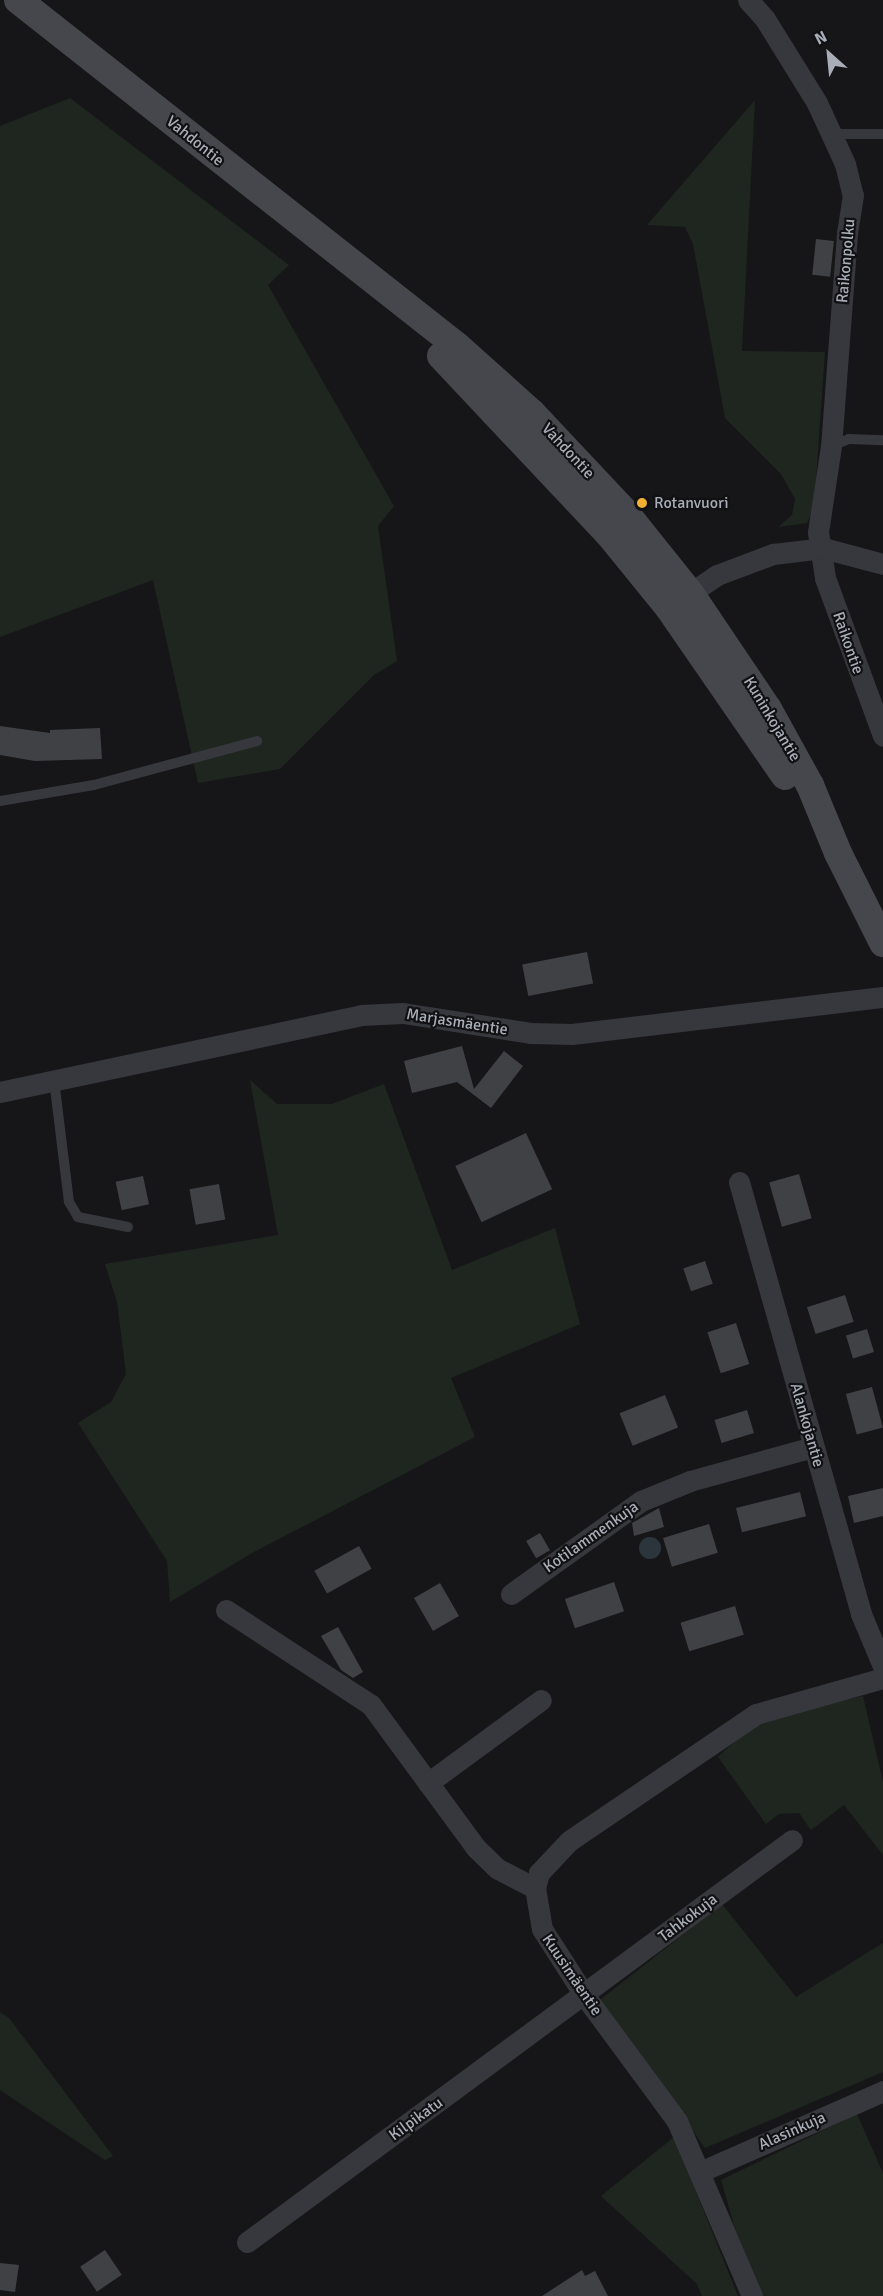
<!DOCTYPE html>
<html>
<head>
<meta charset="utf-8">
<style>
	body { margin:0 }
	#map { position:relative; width:883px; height:2296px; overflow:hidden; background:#161618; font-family:Signika,sans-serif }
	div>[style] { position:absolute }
	.green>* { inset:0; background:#1e261f }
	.water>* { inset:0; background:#2c353c }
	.round { border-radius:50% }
	.building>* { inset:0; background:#404145; transform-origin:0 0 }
	.service>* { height:10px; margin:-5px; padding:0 5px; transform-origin:5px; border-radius:5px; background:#37383d }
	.minor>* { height:21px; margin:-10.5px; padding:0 10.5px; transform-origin:10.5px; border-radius:10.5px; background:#37383d }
	.secondary>* { height:28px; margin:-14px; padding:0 14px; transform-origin:14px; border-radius:14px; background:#45474d }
	.dots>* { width:16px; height:16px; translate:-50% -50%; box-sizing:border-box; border:3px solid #111113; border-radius:50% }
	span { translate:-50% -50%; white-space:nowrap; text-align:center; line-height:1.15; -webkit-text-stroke:4.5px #111113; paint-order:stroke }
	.street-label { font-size:16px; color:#a8adb8 }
	.poi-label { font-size:16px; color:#a8adb8 }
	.left { translate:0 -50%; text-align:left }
	.north { position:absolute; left:799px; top:24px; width:60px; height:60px; -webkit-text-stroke:4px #111113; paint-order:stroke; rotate:333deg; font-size:16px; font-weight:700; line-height:24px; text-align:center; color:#a8adb8 }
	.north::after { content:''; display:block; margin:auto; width:21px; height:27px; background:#a8adb8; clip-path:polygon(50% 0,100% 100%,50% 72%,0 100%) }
</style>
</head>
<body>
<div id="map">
	<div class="green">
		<i style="clip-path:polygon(70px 98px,289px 265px,268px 285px,394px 506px,378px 526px,397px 661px,374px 675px,280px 769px,198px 783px,153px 580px,0 637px,0 126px)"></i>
		<i style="clip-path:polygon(755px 100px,742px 351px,825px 352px,814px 508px,807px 523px,778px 527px,792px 515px,795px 499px,781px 474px,725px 418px,693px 244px,685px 227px,647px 225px)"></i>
		<i style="clip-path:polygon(250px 1080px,277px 1104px,332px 1104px,384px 1084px,452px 1270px,555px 1228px,580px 1324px,451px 1378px,475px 1437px,252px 1553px,170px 1602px,167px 1561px,78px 1423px,111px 1402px,126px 1374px,117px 1302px,105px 1264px,278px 1235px)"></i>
		<i style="clip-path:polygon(863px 1696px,883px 1782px,883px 1855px,844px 1805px,811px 1830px,799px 1813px,779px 1814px,766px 1824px,718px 1757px,758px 1720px)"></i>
		<i style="clip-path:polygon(722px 1904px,796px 1997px,883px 1943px,883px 2072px,705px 2148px,600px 2000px)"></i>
		<i style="clip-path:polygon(0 2012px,9px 2018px,113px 2156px,105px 2160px,0 2090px)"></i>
		<i style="clip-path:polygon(857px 2114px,883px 2173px,883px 2296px,763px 2296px,735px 2229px,721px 2180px)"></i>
		<i style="clip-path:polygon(674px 2137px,738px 2296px,702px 2296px,697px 2284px,601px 2196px)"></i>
	</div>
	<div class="water">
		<i class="round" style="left:639px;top:1537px;width:22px;height:22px"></i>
	</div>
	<div class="building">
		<i style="left:816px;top:239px;width:18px;height:36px;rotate:6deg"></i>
		<i style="clip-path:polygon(0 726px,50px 733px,50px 730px,100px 728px,102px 759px,35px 761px,0 755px)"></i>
		<i style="left:587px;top:952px;width:32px;height:66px;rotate:79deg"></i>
		<i style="clip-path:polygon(462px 1046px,474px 1089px,504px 1051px,523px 1066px,491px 1108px,457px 1082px,412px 1093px,404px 1061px)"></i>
		<i style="left:526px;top:1133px;width:62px;height:78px;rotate:65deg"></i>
		<i style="left:799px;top:1174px;width:46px;height:31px;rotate:74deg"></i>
		<i style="left:143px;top:1176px;width:29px;height:28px;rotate:78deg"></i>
		<i style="left:219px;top:1184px;width:36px;height:30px;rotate:80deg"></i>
		<i style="left:705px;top:1261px;width:24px;height:23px;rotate:71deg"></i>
		<i style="left:845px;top:1295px;width:28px;height:40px;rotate:72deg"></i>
		<i style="left:736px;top:1323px;width:43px;height:30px;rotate:72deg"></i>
		<i style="left:867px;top:1329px;width:24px;height:22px;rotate:73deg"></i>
		<i style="left:872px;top:1387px;width:42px;height:27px;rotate:75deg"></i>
		<i style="left:665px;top:1395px;width:35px;height:49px;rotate:68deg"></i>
		<i style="left:747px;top:1410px;width:24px;height:34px;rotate:73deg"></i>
		<i style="clip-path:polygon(883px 1488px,883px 1516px,854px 1523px,848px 1496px)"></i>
		<i style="left:800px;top:1492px;width:25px;height:66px;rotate:76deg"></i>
		<i style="clip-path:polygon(659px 1508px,664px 1527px,634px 1536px,632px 1523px)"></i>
		<i style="left:709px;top:1524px;width:30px;height:48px;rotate:73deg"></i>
		<i style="left:540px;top:1533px;width:20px;height:16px;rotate:60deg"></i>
		<i style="left:359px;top:1546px;width:26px;height:51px;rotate:61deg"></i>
		<i style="left:614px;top:1582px;width:31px;height:52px;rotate:71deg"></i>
		<i style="left:440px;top:1583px;width:38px;height:30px;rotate:60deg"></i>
		<i style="left:735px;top:1606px;width:30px;height:57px;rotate:73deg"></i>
		<i style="clip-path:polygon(338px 1627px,363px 1672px,353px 1678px,341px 1670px,321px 1636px)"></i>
		<i style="left:105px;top:2250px;width:30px;height:30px;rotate:56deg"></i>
		<i style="clip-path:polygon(0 2263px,19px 2265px,15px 2292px,0 2290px)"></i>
		<i style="clip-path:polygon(582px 2270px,585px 2276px,595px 2271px,608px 2296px,542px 2296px)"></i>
	</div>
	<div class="service">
		<i style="left:831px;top:134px;width:52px"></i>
		<i style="left:831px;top:446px;width:19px;rotate:-21deg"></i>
		<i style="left:849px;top:439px;width:34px;rotate:2deg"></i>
		<i style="left:0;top:801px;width:95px;rotate:-9.7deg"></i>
		<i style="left:94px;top:785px;width:169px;rotate:-15.1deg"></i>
		<i style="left:54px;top:1080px;width:123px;rotate:83deg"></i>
		<i style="left:69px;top:1202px;width:17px;rotate:59deg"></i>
		<i style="left:78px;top:1217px;width:51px;rotate:11.3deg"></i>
	</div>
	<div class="minor">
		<i style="left:748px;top:0;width:25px;rotate:48deg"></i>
		<i style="left:765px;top:19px;width:99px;rotate:58.2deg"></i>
		<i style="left:817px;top:103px;width:67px;rotate:65.3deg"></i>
		<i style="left:845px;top:164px;width:32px;rotate:76deg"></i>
		<i style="left:853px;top:195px;width:39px;rotate:99deg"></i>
		<i style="left:847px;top:234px;width:213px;rotate:94.3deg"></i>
		<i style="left:831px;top:446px;width:87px;rotate:98.6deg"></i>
		<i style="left:818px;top:532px;width:47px;rotate:81.3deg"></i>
		<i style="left:825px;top:578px;width:168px;rotate:69.8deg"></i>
		<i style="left:679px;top:601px;width:46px;rotate:-34.4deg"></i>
		<i style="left:717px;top:575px;width:60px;rotate:-20.6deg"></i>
		<i style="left:773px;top:554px;width:50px;rotate:-6.8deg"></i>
		<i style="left:823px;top:548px;width:62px;rotate:14.9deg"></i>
		<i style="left:0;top:1092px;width:369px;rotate:-12deg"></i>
		<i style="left:361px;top:1015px;width:42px;rotate:-2.7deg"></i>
		<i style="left:403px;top:1013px;width:129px;rotate:8.9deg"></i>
		<i style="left:530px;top:1033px;width:42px;rotate:1.4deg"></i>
		<i style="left:572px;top:1034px;width:313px;rotate:-6.8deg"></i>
		<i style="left:739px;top:1182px;width:449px;rotate:74.2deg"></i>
		<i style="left:861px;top:1614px;width:56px;rotate:67.1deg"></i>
		<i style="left:511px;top:1594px;width:160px;rotate:-35.6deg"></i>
		<i style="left:641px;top:1501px;width:53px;rotate:-22.2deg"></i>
		<i style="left:690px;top:1481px;width:128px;rotate:-15.5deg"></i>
		<i style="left:226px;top:1610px;width:173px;rotate:33.2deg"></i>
		<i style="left:371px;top:1705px;width:177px;rotate:53.7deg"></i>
		<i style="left:476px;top:1848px;width:30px;rotate:44deg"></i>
		<i style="left:498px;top:1869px;width:42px;rotate:27.2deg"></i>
		<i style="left:428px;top:1783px;width:140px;rotate:-36.3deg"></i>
		<i style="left:702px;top:2171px;width:198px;rotate:-23.8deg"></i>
		<i style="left:247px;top:2242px;width:677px;rotate:-36.41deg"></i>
		<i style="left:752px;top:2296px;width:190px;rotate:-113.2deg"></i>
		<i style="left:677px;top:2121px;width:155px;rotate:-126.4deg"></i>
		<i style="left:585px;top:1996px;width:80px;rotate:-122.7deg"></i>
		<i style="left:542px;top:1929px;width:42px;rotate:-99.7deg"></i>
		<i style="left:535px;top:1888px;width:16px;rotate:-75deg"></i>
		<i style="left:539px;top:1873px;width:44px;rotate:-46.8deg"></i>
		<i style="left:569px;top:1841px;width:226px;rotate:-34.2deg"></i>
		<i style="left:756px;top:1714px;width:132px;rotate:-15.8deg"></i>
	</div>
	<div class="secondary">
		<i style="left:18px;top:0;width:559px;rotate:38.24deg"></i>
		<i style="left:457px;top:346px;width:101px;rotate:41.8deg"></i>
		<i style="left:532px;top:413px;width:136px;rotate:46.8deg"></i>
		<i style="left:625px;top:512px;width:104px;rotate:51.3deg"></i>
		<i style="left:690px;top:593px;width:140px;rotate:56.1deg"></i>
		<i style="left:768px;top:709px;width:87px;rotate:61.1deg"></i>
		<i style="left:810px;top:785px;width:74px;rotate:67.6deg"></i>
		<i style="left:838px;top:853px;width:101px;rotate:63.4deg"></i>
		<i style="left:441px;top:356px;width:243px;rotate:46.7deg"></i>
		<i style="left:608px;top:533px;width:97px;rotate:50.9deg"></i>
		<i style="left:669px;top:608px;width:204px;rotate:55.4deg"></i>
	</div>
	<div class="dots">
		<i style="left:642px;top:503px;background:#f2b134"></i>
	</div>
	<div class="street-label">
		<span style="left:195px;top:141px;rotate:39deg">Vahdontie</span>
		<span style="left:846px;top:261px;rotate:-85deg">Raikonpolku</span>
		<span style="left:568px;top:451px;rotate:47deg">Vahdontie</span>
		<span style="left:848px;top:643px;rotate:71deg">Raikontie</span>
		<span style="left:772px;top:719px;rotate:59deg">Kuninkojantie</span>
		<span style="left:457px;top:1022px;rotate:9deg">Marjasmäentie</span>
		<span style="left:807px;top:1425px;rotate:74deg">Alankojantie</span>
		<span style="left:591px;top:1537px;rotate:-35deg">Kotilammenkuja</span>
		<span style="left:688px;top:1918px;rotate:-37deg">Tahkokuja</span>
		<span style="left:572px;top:1975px;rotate:56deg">Kuusimäentie</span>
		<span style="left:416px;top:2119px;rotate:-36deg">Kilpikatu</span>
		<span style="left:792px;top:2131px;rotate:-24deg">Alasinkuja</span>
	</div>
	<div class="poi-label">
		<span class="left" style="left:654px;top:503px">Rotanvuori</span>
	</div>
	<div class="north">N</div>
</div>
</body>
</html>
